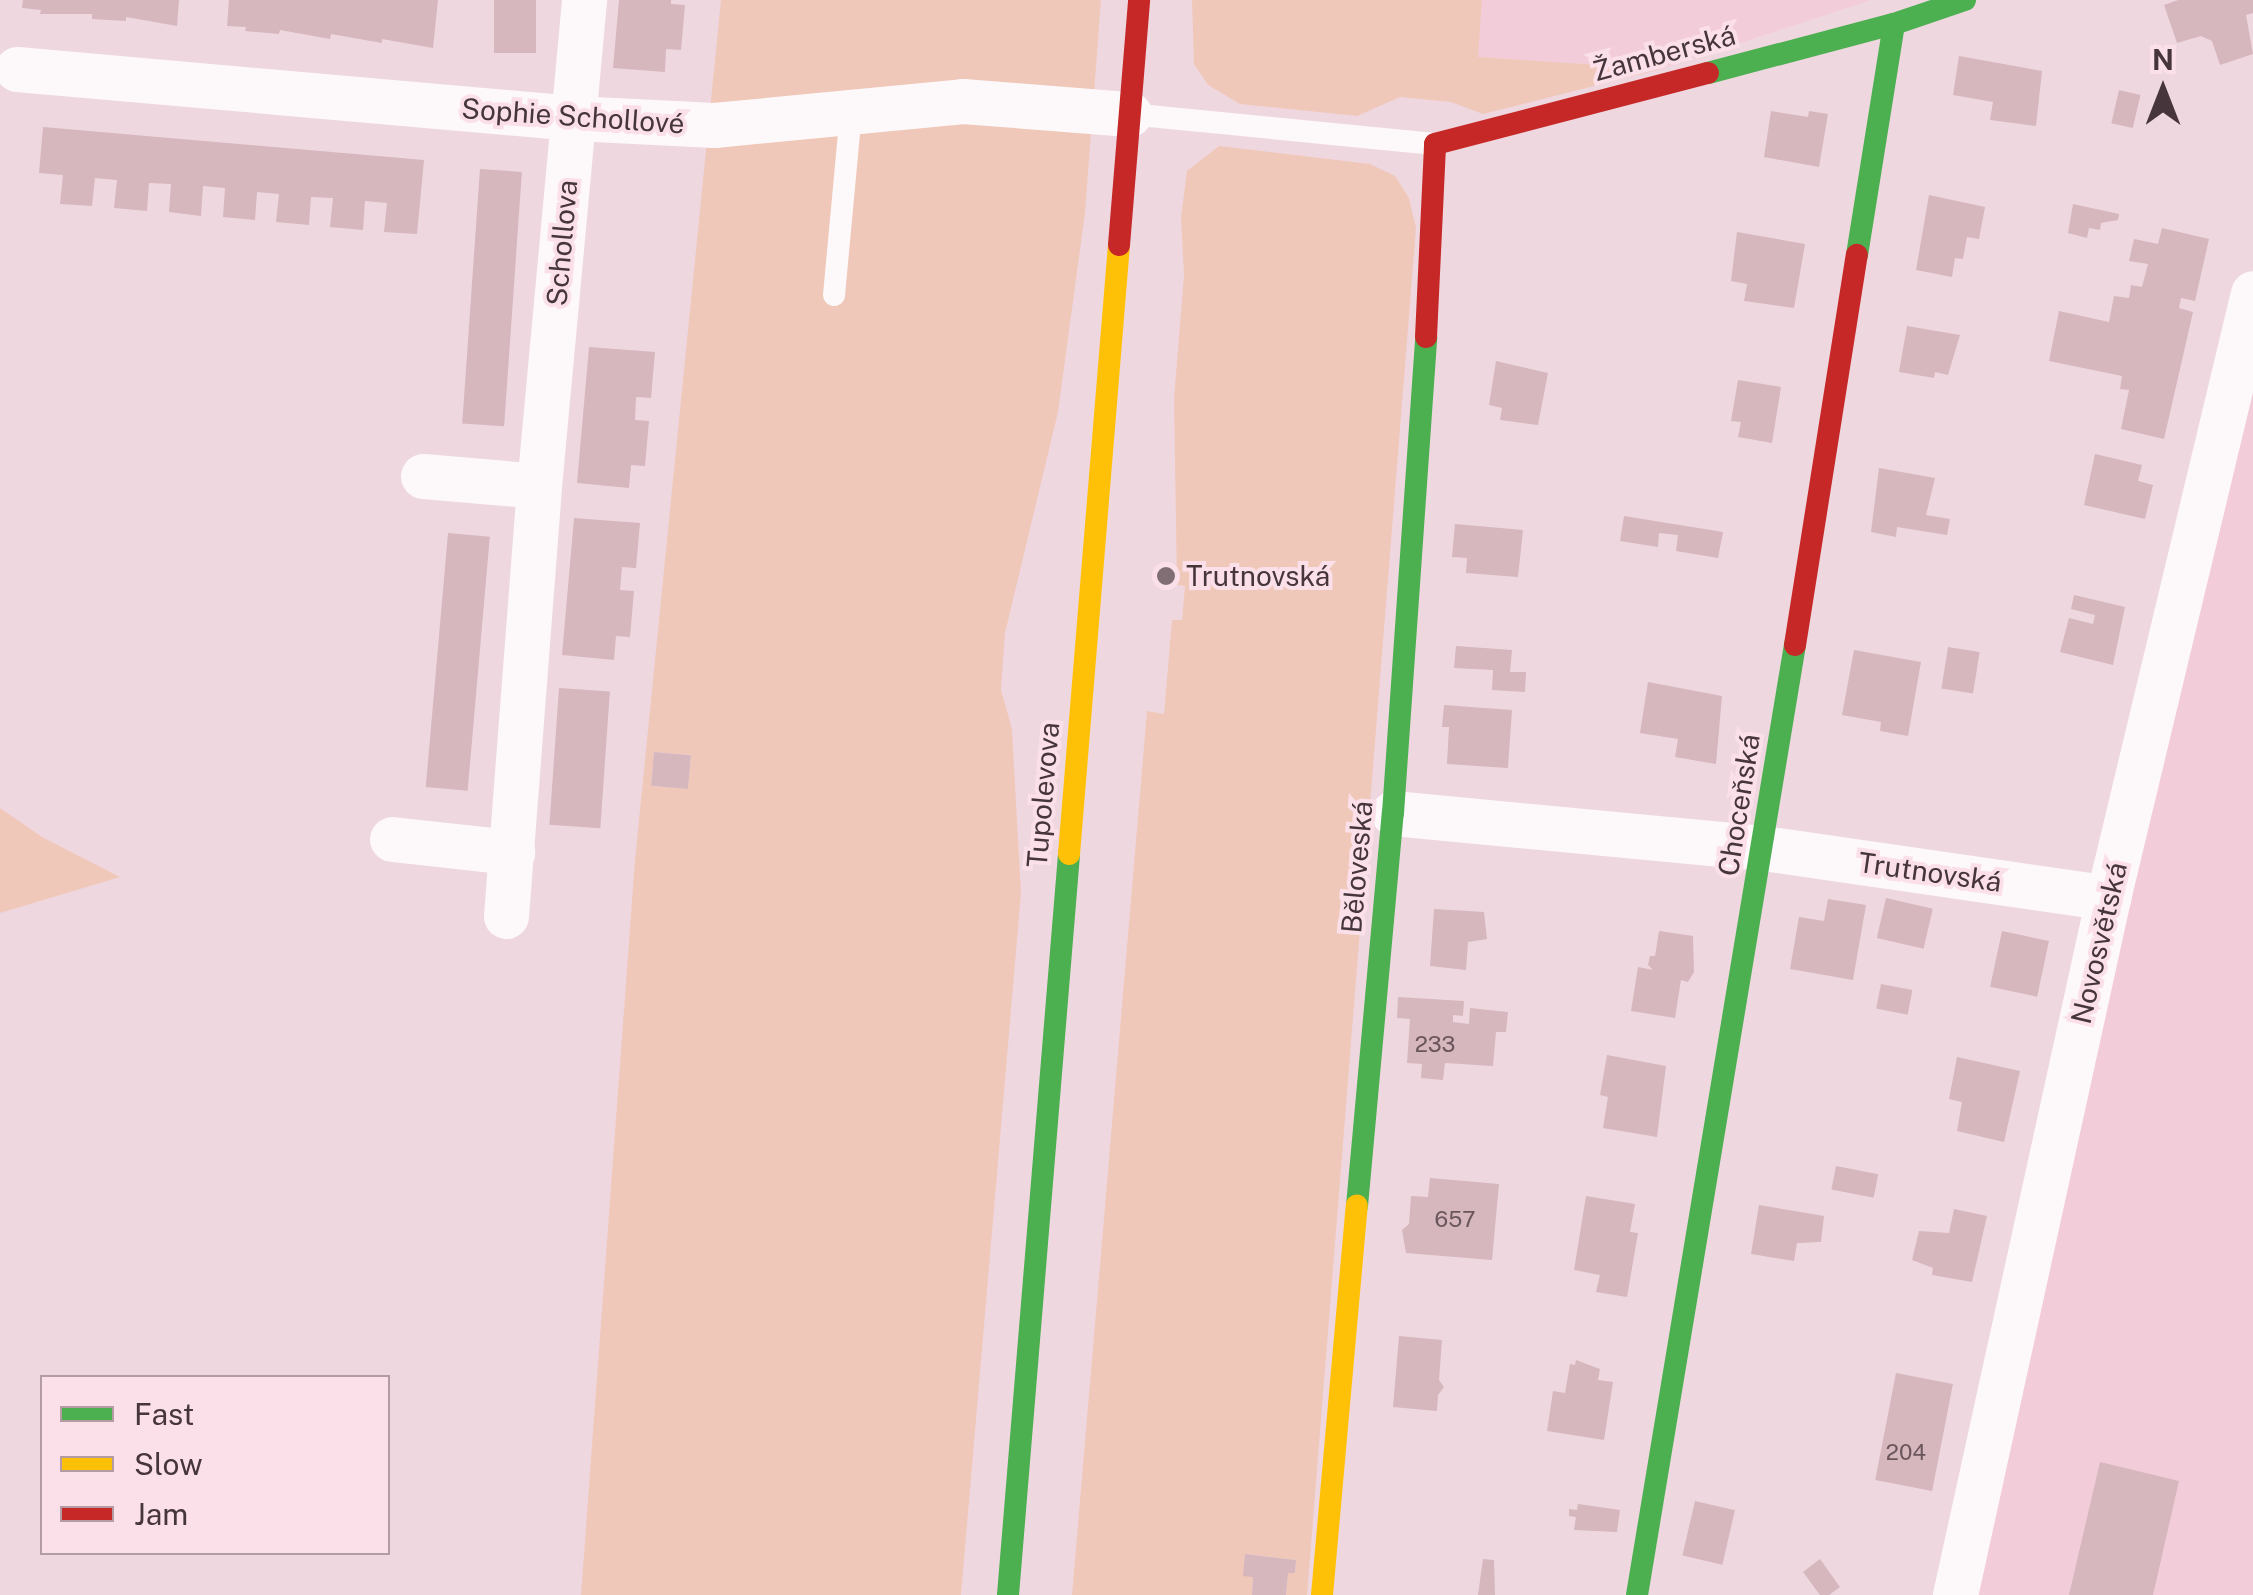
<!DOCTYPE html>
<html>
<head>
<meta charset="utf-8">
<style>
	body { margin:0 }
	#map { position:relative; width:2253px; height:1595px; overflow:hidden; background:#efd7e0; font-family:"Public Sans",sans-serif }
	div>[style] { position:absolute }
	.built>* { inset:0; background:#f3ccda }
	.green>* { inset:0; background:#f0c8ba }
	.building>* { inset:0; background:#d5b7bd; transform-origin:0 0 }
	.lane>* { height:22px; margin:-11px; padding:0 11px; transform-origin:11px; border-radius:11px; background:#fdf9fa }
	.street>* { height:45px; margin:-22.5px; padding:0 22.5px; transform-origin:22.5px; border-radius:22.5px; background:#fdf9fa }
	.fast>* { height:22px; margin:-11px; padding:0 11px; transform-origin:11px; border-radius:11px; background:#4caf50 }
	.slow>* { height:22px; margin:-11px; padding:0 11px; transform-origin:11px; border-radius:11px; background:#ffc107 }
	.jam>* { height:22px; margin:-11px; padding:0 11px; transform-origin:11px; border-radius:11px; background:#c62828 }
	.dots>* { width:28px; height:28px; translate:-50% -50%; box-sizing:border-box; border:5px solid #fbe0ea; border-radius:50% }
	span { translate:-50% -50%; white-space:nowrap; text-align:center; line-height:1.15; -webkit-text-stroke:8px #fbe0ea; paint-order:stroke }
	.number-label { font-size:22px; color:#6a565c }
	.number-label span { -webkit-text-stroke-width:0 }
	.street-label { font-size:28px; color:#46353b }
	.poi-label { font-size:28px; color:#46353b }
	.left { translate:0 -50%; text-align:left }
	.legend { position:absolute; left:40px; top:1375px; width:350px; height:180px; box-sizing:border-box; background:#fbe0ea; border:2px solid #b39ca4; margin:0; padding:12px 18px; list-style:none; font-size:30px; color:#46353b }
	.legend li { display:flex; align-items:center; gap:20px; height:50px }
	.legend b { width:50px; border:2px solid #b39ca4 }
	.north { position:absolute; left:2113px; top:40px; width:100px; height:100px; -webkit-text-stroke:8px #fbe0ea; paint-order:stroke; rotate:0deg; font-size:28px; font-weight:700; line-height:40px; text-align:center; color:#46353b }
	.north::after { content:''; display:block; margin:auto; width:35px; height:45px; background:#46353b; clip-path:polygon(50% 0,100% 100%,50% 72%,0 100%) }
</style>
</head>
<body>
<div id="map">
	<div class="built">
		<i style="clip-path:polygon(1482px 0,1871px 0,1661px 69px,1477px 57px)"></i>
		<i style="clip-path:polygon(2253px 348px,2253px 1595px,1969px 1595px)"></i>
	</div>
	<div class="green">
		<i style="clip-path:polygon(evenodd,721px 0,1101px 0,1085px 213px,1058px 412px,1005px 633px,1001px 690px,1012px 729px,1021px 893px,961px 1595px,581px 1595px,635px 860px,721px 0,654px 752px,691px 755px,688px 789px,651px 786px,654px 752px)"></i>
		<i style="clip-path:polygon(1192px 0,1482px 0,1478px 57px,1661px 69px,1483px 114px,1451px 102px,1400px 97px,1357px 116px,1240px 104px,1208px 85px,1194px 64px)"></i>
		<i style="clip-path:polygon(1219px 146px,1370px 164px,1395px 176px,1409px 198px,1416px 228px,1307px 1595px,1286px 1595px,1288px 1573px,1295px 1573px,1296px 1560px,1246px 1554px,1253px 1577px,1252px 1595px,1072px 1595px,1147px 711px,1164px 714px,1172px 620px,1182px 620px,1185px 586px,1177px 585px,1174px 399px,1184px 275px,1181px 218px,1187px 171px)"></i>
		<i style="clip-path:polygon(0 808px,42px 837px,120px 877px,0 913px)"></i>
	</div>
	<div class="building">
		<i style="clip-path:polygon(23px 0,179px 0,177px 26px,126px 17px,126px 21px,92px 19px,92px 14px,40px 14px,41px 10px,22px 8px)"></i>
		<i style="clip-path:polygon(229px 0,438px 0,433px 48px,382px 39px,382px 43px,331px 34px,330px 39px,280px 30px,279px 34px,245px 31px,246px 27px,227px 26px)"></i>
		<i style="left:494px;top:0;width:42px;height:53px"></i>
		<i style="clip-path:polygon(619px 0,671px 0,671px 4px,685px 5px,681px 50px,666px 49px,665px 72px,613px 68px)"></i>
		<i style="clip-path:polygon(2178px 0,2253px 0,2253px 13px,2246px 15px,2253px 54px,2220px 65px,2212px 41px,2201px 36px,2177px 43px,2164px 5px)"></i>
		<i style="clip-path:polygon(1959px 56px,2042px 71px,2036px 126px,1990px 120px,1993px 102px,1953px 95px)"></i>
		<i style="left:2119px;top:90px;width:22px;height:34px;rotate:13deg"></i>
		<i style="clip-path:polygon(1771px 111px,1808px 117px,1809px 111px,1828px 114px,1819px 167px,1764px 157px)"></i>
		<i style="clip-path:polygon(43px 127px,424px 160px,417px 234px,384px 232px,387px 203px,365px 201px,363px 230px,330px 227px,333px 198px,311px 197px,309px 225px,276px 222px,279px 194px,257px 192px,255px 220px,223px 217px,225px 188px,203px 186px,201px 216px,169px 212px,171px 184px,149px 183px,147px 211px,114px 208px,117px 180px,95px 178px,92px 206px,60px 204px,63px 175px,39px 173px)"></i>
		<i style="left:480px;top:169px;width:42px;height:255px;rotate:4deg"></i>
		<i style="clip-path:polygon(1929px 195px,1985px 207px,1979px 239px,1967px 237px,1963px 259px,1955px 258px,1952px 277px,1916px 270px)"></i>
		<i style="clip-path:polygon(2073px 204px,2119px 214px,2118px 220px,2101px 223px,2100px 230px,2089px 228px,2087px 238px,2068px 233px)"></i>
		<i style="clip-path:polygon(2162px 228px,2209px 239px,2195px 301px,2181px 298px,2179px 308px,2193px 312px,2164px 439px,2121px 429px,2129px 390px,2120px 389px,2122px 376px,2049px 361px,2059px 311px,2109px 322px,2114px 296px,2129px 298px,2131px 285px,2142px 287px,2148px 264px,2129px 261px,2134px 239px,2158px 244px)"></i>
		<i style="clip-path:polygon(1737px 232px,1805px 244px,1794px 308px,1744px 301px,1747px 284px,1731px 281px)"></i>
		<i style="clip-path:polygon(1907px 326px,1960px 335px,1948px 375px,1935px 372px,1934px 378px,1899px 372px)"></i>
		<i style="clip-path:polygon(589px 347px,655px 352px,651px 398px,636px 397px,635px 420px,649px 421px,645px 466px,631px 465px,629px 488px,577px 483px)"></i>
		<i style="clip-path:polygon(1496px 361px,1548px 373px,1538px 425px,1500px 420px,1502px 408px,1489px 405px)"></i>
		<i style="clip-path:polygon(1738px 380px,1781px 387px,1772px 443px,1738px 437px,1741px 422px,1731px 421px)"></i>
		<i style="clip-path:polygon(2095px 454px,2142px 465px,2138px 481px,2153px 485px,2145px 519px,2084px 505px)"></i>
		<i style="clip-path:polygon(1879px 468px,1935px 478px,1926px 515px,1950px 519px,1947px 535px,1897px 527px,1896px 537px,1871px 532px)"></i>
		<i style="clip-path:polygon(1624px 516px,1723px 532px,1718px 558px,1676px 551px,1678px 535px,1659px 533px,1658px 547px,1620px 541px)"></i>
		<i style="clip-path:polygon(574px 518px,640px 523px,636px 568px,622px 567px,620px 590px,634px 591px,630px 637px,616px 636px,614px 660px,562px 655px)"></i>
		<i style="clip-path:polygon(1455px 524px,1523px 530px,1518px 577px,1466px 573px,1467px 558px,1452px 557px)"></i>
		<i style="left:448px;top:533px;width:42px;height:255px;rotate:5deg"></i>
		<i style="clip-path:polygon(2074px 595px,2125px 607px,2113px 665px,2060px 652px,2069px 618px,2093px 624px,2095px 615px,2071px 609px)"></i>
		<i style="clip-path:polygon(1456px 646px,1512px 650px,1510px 672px,1526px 672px,1525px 692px,1492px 690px,1493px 670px,1454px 668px)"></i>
		<i style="left:1948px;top:647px;width:32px;height:42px;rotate:9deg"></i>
		<i style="clip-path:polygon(1854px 650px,1921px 662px,1908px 736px,1880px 731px,1881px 722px,1842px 715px)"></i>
		<i style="clip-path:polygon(1648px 682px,1722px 696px,1716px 764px,1675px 757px,1678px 739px,1640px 733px)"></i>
		<i style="left:559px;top:688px;width:51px;height:137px;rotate:4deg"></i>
		<i style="clip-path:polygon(1444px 705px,1512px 710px,1508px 768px,1447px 764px,1449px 727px,1442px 727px)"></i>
		<i style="left:654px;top:752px;width:37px;height:34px;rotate:5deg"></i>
		<i style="left:1886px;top:898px;width:48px;height:41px;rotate:13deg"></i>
		<i style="clip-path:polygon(1828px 899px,1866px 905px,1853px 980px,1790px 969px,1799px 917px,1824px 921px)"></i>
		<i style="clip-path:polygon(1434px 909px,1484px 912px,1487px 939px,1468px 942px,1466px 970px,1430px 966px)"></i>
		<i style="clip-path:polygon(1659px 931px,1693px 936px,1694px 972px,1688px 982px,1681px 980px,1675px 1018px,1631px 1011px,1638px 967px,1653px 970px,1648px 965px,1650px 956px,1655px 956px)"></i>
		<i style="left:2002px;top:931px;width:48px;height:57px;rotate:12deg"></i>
		<i style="left:1881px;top:984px;width:32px;height:25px;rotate:11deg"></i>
		<i style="clip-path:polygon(1398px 997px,1464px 1001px,1463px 1016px,1453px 1015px,1453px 1022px,1469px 1024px,1470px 1008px,1508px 1012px,1506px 1032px,1496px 1032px,1493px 1066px,1445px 1063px,1443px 1080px,1421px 1078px,1422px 1064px,1407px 1063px,1410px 1019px,1397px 1018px)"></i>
		<i style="clip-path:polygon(1607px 1055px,1666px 1066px,1657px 1137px,1603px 1128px,1608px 1097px,1600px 1095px)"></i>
		<i style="clip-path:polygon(1957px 1057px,2020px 1071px,2004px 1142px,1957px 1131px,1962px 1102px,1949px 1099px)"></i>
		<i style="left:1836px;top:1166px;width:43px;height:24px;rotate:11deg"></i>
		<i style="clip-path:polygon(1430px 1178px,1499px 1184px,1492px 1260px,1406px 1253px,1402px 1230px,1409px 1224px,1411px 1196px,1428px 1197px)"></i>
		<i style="clip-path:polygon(1586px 1196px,1635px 1204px,1630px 1232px,1638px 1233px,1627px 1297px,1596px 1292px,1600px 1275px,1574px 1270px)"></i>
		<i style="clip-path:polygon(1759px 1205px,1824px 1216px,1821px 1242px,1797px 1243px,1794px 1261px,1751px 1254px)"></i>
		<i style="clip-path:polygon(1954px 1209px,1987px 1216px,1972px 1282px,1932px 1275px,1933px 1268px,1912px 1260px,1919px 1231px,1949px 1233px)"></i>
		<i style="clip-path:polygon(1399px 1336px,1442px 1340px,1439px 1380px,1444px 1387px,1438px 1395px,1437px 1411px,1393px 1407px)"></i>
		<i style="clip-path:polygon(1576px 1360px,1600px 1369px,1598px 1380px,1613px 1382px,1604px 1440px,1547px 1431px,1553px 1391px,1565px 1393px,1570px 1364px,1575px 1365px)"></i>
		<i style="left:1896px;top:1373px;width:58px;height:109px;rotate:11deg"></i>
		<i style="clip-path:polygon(2100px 1462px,2179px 1481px,2153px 1595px,2069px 1595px)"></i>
		<i style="left:1695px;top:1501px;width:41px;height:56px;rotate:13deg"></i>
		<i style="clip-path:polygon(1578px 1504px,1620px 1510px,1617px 1532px,1574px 1530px,1576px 1517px,1569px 1516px,1569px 1509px,1577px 1510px)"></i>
		<i style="clip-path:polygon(1245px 1554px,1296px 1560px,1295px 1573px,1288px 1573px,1286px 1595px,1252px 1595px,1253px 1577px,1243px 1576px)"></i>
		<i style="clip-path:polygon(1483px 1559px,1494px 1560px,1495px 1595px,1478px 1595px)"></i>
		<i style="clip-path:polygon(1820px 1559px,1840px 1587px,1829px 1595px,1820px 1595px,1803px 1572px)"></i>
	</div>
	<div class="lane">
		<i style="left:1129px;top:114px;width:307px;rotate:5.6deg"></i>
		<i style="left:834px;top:295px;width:186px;rotate:-84.7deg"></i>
	</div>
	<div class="street">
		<i style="left:17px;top:69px;width:559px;rotate:5.03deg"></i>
		<i style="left:574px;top:118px;width:140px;rotate:2.9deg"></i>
		<i style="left:714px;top:125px;width:250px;rotate:-5.5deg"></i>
		<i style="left:963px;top:101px;width:167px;rotate:4.5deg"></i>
		<i style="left:423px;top:476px;width:116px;rotate:4.9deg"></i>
		<i style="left:1393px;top:813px;width:372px;rotate:5.4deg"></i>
		<i style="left:1763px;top:848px;width:349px;rotate:8.2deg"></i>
		<i style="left:392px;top:839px;width:121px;rotate:6.2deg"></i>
		<i style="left:506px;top:916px;width:431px;rotate:-85.6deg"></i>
		<i style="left:539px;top:486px;width:488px;rotate:-84.7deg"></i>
		<i style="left:1955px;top:1595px;width:714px;rotate:-77.62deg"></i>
		<i style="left:2108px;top:898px;width:622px;rotate:-76.52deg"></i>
	</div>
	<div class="fast">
		<i style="left:1708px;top:73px;width:192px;rotate:-14.8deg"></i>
		<i style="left:1894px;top:24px;width:75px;rotate:-18.7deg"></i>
		<i style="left:1857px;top:255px;width:234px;rotate:-80.9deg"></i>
		<i style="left:1357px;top:1206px;width:395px;rotate:-84.8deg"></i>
		<i style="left:1393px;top:813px;width:477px;rotate:-86deg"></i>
		<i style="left:1008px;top:1595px;width:744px;rotate:-85.29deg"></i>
		<i style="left:1637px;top:1595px;width:963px;rotate:-80.56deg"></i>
	</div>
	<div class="slow">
		<i style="left:1069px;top:854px;width:611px;rotate:-85.31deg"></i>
		<i style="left:1322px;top:1595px;width:391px;rotate:-84.9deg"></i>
	</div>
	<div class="jam">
		<i style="left:1119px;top:245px;width:246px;rotate:-85.3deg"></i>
		<i style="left:1426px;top:337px;width:193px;rotate:-87.3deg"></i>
		<i style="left:1435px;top:144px;width:282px;rotate:-14.6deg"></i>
		<i style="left:1795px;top:645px;width:395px;rotate:-81deg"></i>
	</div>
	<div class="dots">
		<i style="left:1166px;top:576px;background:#816e75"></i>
	</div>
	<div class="number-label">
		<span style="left:1435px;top:1045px">233</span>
		<span style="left:1455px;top:1220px">657</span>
		<span style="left:1906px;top:1453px">204</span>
	</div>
	<div class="street-label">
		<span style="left:1664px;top:53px;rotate:-15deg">Žamberská</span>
		<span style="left:573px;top:116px;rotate:4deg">Sophie Schollové</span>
		<span style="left:562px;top:243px;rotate:-85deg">Schollova</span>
		<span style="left:1043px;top:795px;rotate:-85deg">Tupolevova</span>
		<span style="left:1739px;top:805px;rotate:-81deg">Choceňská</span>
		<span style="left:1357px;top:867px;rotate:-85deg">Běloveská</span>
		<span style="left:1930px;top:872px;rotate:8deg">Trutnovská</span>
		<span style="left:2099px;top:943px;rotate:-77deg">Novosvětská</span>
	</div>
	<div class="poi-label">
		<span class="left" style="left:1186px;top:576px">Trutnovská</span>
	</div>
	<ul class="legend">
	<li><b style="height:12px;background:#4caf50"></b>Fast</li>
	<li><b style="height:12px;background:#ffc107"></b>Slow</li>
	<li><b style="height:12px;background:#c62828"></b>Jam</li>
	</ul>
	<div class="north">N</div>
</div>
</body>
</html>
